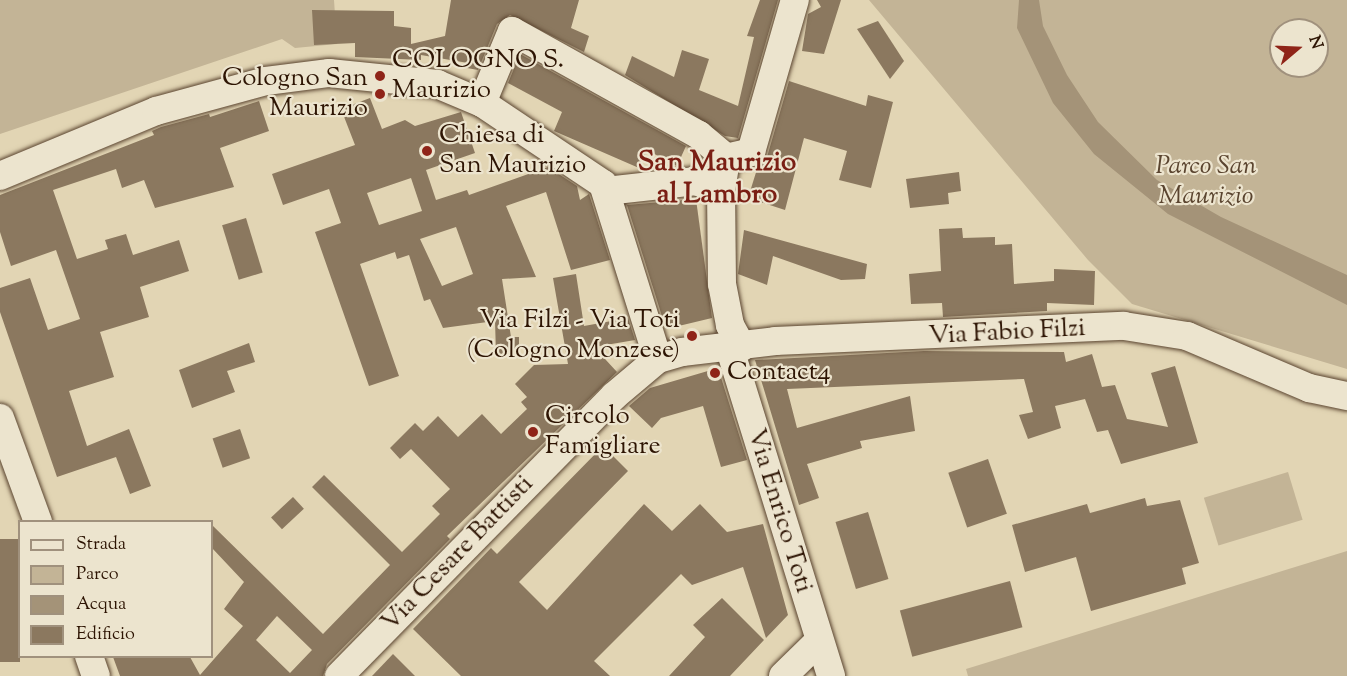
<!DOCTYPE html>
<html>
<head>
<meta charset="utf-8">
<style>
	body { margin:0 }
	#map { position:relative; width:1347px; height:676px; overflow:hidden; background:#e2d5b4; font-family:"Sorts Mill Goudy",serif }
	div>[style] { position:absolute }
	.green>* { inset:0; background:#c3b496; transform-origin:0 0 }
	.water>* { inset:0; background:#a49378 }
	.building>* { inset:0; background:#8b785f; transform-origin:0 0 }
	.roads { filter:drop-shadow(0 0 2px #5a442f) drop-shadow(0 0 2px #5a442f) }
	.minor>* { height:28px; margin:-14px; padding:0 14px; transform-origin:14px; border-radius:14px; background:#ece4ce }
	.dots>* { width:16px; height:16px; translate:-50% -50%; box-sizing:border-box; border:3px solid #ece4ce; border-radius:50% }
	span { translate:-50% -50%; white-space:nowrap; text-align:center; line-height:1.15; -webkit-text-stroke:4.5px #ece4ce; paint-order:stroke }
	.poi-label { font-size:26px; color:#2d1403 }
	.left { translate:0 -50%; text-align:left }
	.right { translate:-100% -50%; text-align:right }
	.park-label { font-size:26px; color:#5a442f; font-style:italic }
	.street-label { font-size:26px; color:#2d1403 }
	.quarter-label { font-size:28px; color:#7a1f14; font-weight:700 }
	.legend { position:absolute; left:18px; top:520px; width:195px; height:138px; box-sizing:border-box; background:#ece4ce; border:2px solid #a0917d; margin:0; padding:8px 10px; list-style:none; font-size:18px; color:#2d1403 }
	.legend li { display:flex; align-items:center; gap:12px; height:30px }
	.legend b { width:30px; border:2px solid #a0917d }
	.north { position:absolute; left:1269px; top:18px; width:60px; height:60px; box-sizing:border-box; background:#ece4ce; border:2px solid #a0917d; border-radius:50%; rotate:71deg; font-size:16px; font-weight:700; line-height:24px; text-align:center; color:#2d1403 }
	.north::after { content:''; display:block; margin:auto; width:21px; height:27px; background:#8f2418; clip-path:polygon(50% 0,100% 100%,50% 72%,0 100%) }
</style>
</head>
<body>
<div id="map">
	<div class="green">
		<i style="clip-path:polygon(0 0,334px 0,337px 44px,295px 48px,282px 39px,0 134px)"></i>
		<i style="clip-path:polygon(evenodd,869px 0,1347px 0,1347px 369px,1132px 304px,1088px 260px,869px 0,1281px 30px,1317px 30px,1317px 66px,1281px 66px,1281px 30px)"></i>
		<i style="left:1288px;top:472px;width:50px;height:88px;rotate:73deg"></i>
		<i style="clip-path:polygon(1347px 551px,1347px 676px,968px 676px,966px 669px)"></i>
	</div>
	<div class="water">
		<i style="clip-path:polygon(1019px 0,1039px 0,1043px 26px,1067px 75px,1098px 122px,1157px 180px,1221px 217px,1347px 275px,1347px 305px,1168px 214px,1094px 154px,1053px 103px,1017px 28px)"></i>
	</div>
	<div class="building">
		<i style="clip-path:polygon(451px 0,579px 0,571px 28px,589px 36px,584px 52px,510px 15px,497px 24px,478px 70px,467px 68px,468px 63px,421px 55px,421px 60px,355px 57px,355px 43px,314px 45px,312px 10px,394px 11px,394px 26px,411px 28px,411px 44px,445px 36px)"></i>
		<i style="clip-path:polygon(760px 0,778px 0,738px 138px,725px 136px,625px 75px,632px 56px,674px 77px,682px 50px,709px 59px,699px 90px,738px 106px,754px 37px,747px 36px)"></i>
		<i style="clip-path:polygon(817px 0,841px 0,824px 54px,802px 51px,808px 14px,821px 7px)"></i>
		<i style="clip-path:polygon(878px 21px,904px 61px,890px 79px,857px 29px)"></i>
		<i style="clip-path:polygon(520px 54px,686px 146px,677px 166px,647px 150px,639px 168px,554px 131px,562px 112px,508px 83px)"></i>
		<i style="clip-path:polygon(789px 81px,866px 106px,868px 95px,893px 102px,871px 188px,839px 180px,847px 151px,804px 138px,785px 210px,748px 198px,758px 166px,767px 157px)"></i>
		<i style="clip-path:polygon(evenodd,370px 98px,382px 129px,405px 120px,415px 126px,461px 112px,475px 153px,426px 170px,436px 200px,467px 190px,469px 195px,548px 167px,577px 186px,580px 200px,589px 194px,610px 260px,571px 270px,546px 192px,506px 206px,536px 277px,502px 279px,511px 337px,519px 337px,519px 353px,496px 354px,495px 321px,443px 328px,430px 299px,424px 301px,409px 255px,397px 259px,395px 252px,360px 264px,399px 376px,369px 386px,315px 232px,341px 223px,329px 189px,283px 205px,272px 174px,355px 145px,341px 109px,370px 98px,411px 178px,422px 211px,379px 225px,367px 193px,411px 178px,370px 98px,456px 227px,473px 274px,442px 286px,420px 239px,456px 227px)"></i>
		<i style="clip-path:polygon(259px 101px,269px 131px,220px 148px,234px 187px,155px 208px,144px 180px,122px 188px,116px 169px,53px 190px,77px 259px,108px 249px,105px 240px,126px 234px,133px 255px,179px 240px,189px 271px,140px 287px,149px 317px,100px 332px,114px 377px,69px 391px,87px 446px,129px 429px,151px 486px,130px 494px,116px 457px,57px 477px,0 312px,0 288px,30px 278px,48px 330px,80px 319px,56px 250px,11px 266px,0 232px,0 195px,154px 135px,152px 131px,161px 127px,209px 114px,210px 117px)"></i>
		<i style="clip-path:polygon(959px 172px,961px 191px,948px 193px,949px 204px,910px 208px,906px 179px)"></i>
		<i style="clip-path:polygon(696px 199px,712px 318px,666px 329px,627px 205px)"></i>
		<i style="left:246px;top:218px;width:57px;height:25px;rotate:73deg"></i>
		<i style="clip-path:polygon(962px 228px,963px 238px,995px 237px,995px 245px,1012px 244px,1014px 284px,1054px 281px,1054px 269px,1095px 271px,1094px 305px,1047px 303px,1047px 311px,943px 317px,942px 303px,911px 304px,909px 274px,941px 271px,939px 229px)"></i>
		<i style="clip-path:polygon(744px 230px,867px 264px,865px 279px,841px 280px,773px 256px,767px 285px,738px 274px)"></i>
		<i style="clip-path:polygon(evenodd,576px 274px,584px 326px,628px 318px,635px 340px,594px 347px,617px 372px,447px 536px,450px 539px,327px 664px,323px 676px,120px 676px,113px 657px,190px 657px,200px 675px,243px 626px,224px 609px,244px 582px,212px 548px,212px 525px,323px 634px,390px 565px,312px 487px,324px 475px,402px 552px,440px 514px,432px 506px,450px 489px,411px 449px,400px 459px,390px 448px,415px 423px,423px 431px,438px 416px,458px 437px,482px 414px,501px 434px,527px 409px,521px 402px,527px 397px,515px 384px,534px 365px,568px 364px,553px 278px,576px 274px,277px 616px,312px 650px,290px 673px,256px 640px,277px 616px)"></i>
		<i style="clip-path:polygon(249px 343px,255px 362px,227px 371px,235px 392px,192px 408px,179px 370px)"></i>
		<i style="clip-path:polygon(924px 351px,1064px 352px,1066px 362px,1092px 354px,1102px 387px,1115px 385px,1127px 419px,1168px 427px,1151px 373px,1175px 366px,1198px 443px,1121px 464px,1108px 430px,1097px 432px,1085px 399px,1055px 406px,1061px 428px,1028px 439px,1019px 415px,1033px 412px,1024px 379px,787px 389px,797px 428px,910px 396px,915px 431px,860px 441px,862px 448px,807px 464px,819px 498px,799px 505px,755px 360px)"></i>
		<i style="clip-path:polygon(718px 368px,747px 460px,721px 467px,703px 406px,661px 418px,652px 428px,629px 406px,650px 388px)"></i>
		<i style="left:240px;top:429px;width:31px;height:29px;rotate:71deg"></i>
		<i style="clip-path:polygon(603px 446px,628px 471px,519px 582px,547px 610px,644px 504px,672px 531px,700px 504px,727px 532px,763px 524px,788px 615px,766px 638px,743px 567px,692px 585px,681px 574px,594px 661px,610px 676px,461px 676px,413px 629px,491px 548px,497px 554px)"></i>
		<i style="left:988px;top:459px;width:58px;height:42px;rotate:71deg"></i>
		<i style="left:293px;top:497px;width:16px;height:30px;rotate:47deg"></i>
		<i style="clip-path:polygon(1145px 498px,1147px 506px,1180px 500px,1199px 563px,1182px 568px,1186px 584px,1091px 611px,1076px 557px,1025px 572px,1012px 525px,1087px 504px,1090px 513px)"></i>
		<i style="left:868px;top:512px;width:70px;height:34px;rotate:73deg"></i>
		<i style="left:20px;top:539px;width:123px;height:21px;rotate:90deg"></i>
		<i style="left:1010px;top:581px;width:48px;height:114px;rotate:75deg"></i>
		<i style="clip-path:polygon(722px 598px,764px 640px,730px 676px,669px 676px,705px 637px,693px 625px)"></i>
		<i style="clip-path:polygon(393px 654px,415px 676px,372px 676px)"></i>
	</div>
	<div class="roads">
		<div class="minor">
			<i style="left:482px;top:103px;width:78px;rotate:-67.4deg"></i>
			<i style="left:512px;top:31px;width:214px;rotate:29.1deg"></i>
			<i style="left:699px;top:135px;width:35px;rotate:40deg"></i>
			<i style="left:0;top:176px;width:169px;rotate:-22.6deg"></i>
			<i style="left:156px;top:111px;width:114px;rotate:-15.3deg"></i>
			<i style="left:266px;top:81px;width:64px;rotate:-7.2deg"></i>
			<i style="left:329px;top:73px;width:109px;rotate:5.8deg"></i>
			<i style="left:437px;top:84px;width:49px;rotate:22.9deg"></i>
			<i style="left:482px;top:103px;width:146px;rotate:33.8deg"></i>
			<i style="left:603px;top:184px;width:183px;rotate:72.6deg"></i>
			<i style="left:606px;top:191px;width:91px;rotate:-6.3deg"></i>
			<i style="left:696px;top:181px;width:27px;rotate:22deg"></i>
			<i style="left:729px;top:346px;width:345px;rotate:72.8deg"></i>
			<i style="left:742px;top:347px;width:25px;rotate:-119deg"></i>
			<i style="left:730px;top:325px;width:42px;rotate:-101deg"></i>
			<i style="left:722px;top:284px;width:93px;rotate:-90.6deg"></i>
			<i style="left:721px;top:191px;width:33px;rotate:-81deg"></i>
			<i style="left:726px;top:158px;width:26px;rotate:-13deg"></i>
			<i style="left:751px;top:152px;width:158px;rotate:-73.9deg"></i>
			<i style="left:0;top:418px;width:111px;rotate:69.9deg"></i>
			<i style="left:89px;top:656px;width:21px;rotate:71deg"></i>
			<i style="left:339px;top:676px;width:392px;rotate:-45.5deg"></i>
			<i style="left:614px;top:396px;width:57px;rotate:-40.1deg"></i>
			<i style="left:658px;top:359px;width:25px;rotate:-16deg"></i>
			<i style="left:682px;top:352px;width:94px;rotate:-6.7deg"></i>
			<i style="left:775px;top:341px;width:349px;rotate:-2.5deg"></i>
			<i style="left:1124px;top:326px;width:64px;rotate:9deg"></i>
			<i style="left:1187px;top:336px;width:133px;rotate:23.1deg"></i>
			<i style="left:1309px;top:388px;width:39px;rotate:12deg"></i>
			<i style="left:783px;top:676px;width:50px;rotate:-44.2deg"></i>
		</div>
	</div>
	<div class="dots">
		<i style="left:380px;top:76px;background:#8f2418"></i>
		<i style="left:380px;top:94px;background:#8f2418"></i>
		<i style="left:427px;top:151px;background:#8f2418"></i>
		<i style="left:692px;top:336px;background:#8f2418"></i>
		<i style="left:715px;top:373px;background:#8f2418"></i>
		<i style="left:533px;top:432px;background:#8f2418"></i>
	</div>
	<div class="poi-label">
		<span class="left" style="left:392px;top:76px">COLOGNO S.<br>Maurizio</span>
		<span class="right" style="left:368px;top:94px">Cologno San<br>Maurizio</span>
		<span class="left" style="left:439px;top:151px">Chiesa di<br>San Maurizio</span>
		<span class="right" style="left:680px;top:336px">Via Filzi - Via Toti<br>(Cologno Monzese)</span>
		<span class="left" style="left:727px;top:373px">Contact4</span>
		<span class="left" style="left:545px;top:432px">Circolo<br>Famigliare</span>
	</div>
	<div class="park-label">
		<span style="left:1206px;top:182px">Parco San<br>Maurizio</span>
	</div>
	<div class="street-label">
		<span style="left:1007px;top:333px;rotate:-3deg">Via Fabio Filzi</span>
		<span style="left:779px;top:511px;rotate:73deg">Via Enrico Toti</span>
		<span style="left:458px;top:554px;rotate:-46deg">Via Cesare Battisti</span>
	</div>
	<div class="quarter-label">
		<span style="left:717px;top:179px">San Maurizio<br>al Lambro</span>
	</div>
	<ul class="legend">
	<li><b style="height:8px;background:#ece4ce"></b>Strada</li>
	<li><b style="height:16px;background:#c3b496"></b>Parco</li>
	<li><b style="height:16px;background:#a49378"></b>Acqua</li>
	<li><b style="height:16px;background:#8b785f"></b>Edificio</li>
	</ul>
	<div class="north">N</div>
</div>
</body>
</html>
